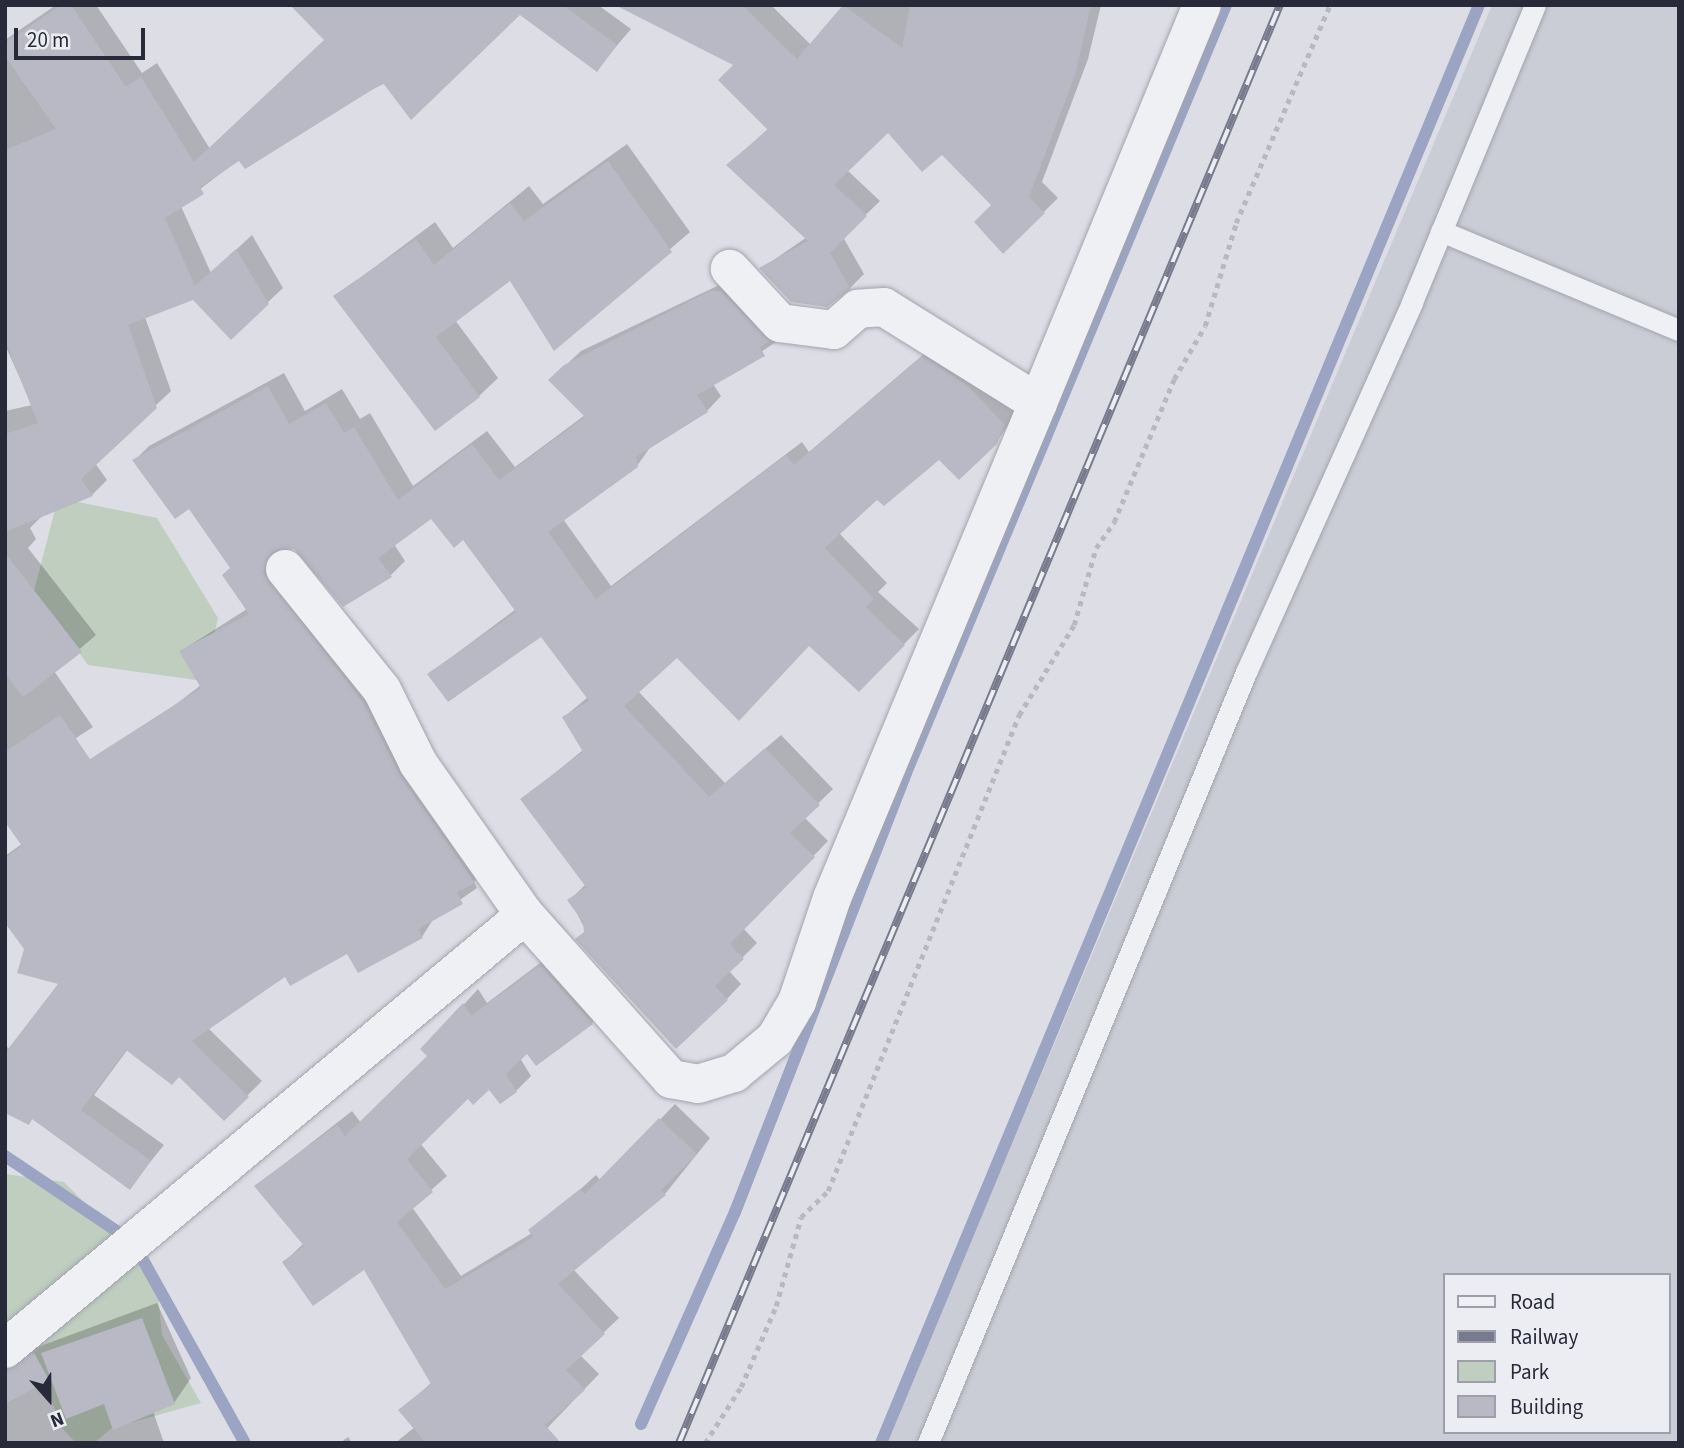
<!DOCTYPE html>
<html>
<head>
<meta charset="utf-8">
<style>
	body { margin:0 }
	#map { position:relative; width:1684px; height:1448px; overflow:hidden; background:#dddee5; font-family:"Source Sans 3",sans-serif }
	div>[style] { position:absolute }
	.built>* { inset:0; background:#cbcdd6 }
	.green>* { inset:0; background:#bfcebf }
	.shadow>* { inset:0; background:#0003 }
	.stream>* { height:12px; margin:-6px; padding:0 6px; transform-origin:6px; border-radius:6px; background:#9ba4c2 }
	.building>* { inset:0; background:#b8b9c4 }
	.path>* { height:4.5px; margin-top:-2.25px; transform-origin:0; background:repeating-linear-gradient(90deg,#b7b9c0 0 5px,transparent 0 10px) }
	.roads { filter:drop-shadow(0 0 2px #a3a4ae) drop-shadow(0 0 2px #a3a4ae) }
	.lane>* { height:21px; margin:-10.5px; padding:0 10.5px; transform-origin:10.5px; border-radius:10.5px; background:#eff0f4 }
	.street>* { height:38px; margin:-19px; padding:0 19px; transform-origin:19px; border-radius:19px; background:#eff0f4 }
	.rail>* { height:8px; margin-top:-4px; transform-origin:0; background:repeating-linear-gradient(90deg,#ecedf3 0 16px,#787b8d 0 32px); box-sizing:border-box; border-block:2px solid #787b8d }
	span { translate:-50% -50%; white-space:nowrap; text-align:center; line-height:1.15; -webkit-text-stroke:5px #ecedf3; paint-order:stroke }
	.frame { position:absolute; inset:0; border:7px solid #282a3a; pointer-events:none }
	.legend { position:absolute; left:1443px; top:1273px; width:228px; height:161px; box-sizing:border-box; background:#ecedf3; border:2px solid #9e9fa9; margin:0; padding:9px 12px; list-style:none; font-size:21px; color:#282a3a }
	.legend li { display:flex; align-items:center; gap:14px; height:35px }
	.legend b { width:35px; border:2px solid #9e9fa9 }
	.north { position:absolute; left:14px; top:1364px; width:70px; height:70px; -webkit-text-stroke:5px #ecedf3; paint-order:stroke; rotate:159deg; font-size:19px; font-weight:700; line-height:28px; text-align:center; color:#282a3a }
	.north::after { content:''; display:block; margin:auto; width:24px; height:32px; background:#282a3a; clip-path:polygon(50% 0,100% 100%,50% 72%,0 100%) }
	.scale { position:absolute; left:14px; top:28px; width:131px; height:32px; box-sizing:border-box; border:4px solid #282a3a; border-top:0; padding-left:9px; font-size:21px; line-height:24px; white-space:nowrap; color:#282a3a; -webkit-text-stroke:5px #ecedf3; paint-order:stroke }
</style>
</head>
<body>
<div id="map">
	<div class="built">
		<i style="clip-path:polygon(evenodd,1492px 5px,1679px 5px,1679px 1443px,886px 1443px,1492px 5px,1444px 1275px,1668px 1275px,1668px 1432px,1444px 1432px,1444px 1275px)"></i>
	</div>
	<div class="green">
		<i style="clip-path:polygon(58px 498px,157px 518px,218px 618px,203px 681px,88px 665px,34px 591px)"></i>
		<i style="clip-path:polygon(5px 1174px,64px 1182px,156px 1275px,162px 1335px,201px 1403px,112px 1428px,94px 1443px,76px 1443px,62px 1428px,31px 1348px,5px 1364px)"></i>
	</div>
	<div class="shadow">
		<i style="clip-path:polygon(56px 5px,96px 5px,142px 73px,157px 63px,210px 149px,326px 40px,291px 5px,598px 5px,631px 29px,597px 69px,520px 12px,240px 159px,180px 204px,211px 273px,252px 235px,283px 288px,267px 303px,194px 298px,145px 317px,171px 391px,95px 463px,107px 480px,92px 495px,43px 515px,30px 528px,36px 539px,28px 548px,96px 635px,54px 671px,93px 727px,5px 784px,5px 411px,32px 405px,5px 345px,5px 40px)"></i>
		<i style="clip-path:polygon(675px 5px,771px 5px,811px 45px,845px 5px,1101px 5px,1088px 59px,1042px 182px,1058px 198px,1003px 252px,994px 205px,942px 152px,888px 130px,847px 170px,880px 201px,843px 237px,864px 274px,850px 288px,762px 268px,807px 237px,728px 165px,769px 128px,736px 64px)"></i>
		<i style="clip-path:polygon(627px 144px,690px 232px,555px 348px,511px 278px,455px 320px,498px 378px,479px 396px,336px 296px,435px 222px,453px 248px,529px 186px,543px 204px)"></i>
		<i style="clip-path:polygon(736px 277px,779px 340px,713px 384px,721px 396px,707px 411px,651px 446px,637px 466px,563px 519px,611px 586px,802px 442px,809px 452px,938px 342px,1019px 409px,996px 443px,939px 457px,877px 498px,839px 533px,887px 583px,878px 592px,919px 629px,859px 690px,809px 644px,677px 656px,638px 691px,725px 783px,781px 735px,833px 789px,804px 817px,828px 841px,743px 928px,757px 943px,729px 971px,741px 984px,727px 999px,586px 931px,570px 900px,586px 884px,523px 799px,583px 750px,564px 717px,588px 697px,542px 634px,429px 674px,516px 609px,463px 538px,432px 517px,394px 544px,405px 561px,391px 575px,293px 547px,279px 549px,282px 568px,489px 866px,474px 882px,477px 888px,434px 918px,422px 937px,348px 952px,286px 974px,208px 1028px,262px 1081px,224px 1119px,180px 1075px,128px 1049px,94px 1095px,164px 1145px,130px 1187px,34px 1117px,29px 1123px,5px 1111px,5px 1046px,10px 1049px,61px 983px,158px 718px,201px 685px,181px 651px,247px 609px,232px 567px,190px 507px,135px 460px,149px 446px,284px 373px,305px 411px,342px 389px,360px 419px,370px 413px,413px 486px,487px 431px,515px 467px,585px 415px,550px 380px,581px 351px)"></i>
		<i style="clip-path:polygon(44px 828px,5px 890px,5px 856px)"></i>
		<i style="clip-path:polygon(556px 951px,606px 1008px,592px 1023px,527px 1052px,520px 1058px,531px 1076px,516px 1091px,500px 1102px,489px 1088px,468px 1097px,420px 1143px,447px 1176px,412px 1207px,461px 1276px,532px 1233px,596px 1175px,601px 1181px,675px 1104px,710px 1138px,665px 1194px,573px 1269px,619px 1318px,580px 1355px,599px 1374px,533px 1443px,395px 1443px,415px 1427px,401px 1410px,432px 1382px,365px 1268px,284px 1262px,304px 1243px,256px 1186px,352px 1111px,361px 1123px,429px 1056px,423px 1049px,478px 989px,487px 1003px)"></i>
		<i style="clip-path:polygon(157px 1303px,191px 1378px,174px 1403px,153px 1411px,164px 1443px,5px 1443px,5px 1359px)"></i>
		<i style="clip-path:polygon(348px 1437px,352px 1443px,340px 1443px)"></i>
	</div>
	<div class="stream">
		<i style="left:5px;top:1156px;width:154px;rotate:33.9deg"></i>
		<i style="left:133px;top:1242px;width:230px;rotate:60.9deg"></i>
		<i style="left:641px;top:1424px;width:232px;rotate:-66.1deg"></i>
		<i style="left:735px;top:1212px;width:471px;rotate:-68.7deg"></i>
		<i style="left:906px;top:773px;width:832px;rotate:-67.38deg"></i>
		<i style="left:881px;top:1443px;width:1557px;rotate:-67.42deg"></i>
	</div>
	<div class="building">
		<i style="clip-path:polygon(61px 5px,71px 5px,126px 87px,141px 77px,194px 162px,324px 40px,290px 5px,563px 5px,617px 45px,597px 72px,520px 15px,411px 120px,383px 83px,245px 169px,239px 161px,200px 187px,204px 194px,165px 218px,195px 286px,236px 249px,269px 304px,231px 340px,193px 300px,128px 325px,157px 408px,81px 479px,93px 496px,5px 532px,5px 434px,38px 423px,5px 341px,5px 150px,56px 129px,5px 56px,5px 43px)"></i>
		<i style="clip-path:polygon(615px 5px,742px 5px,797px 59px,843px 5px,902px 48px,910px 5px,1091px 5px,1075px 75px,1029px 197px,1045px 213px,1003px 254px,974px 222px,991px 205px,942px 155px,922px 172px,888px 133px,834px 185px,867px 216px,830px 253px,851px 289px,827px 307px,791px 302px,759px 268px,808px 241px,726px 165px,768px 130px,718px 80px,733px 65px)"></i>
		<i style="clip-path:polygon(608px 161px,672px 252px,554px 351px,510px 281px,436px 337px,480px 397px,435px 431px,333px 296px,416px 239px,434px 265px,510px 203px,524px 221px)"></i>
		<i style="clip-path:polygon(710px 291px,721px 291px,770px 341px,760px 347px,765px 356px,697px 395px,708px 412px,636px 457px,638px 467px,548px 532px,596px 599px,786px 455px,794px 465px,922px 356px,967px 385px,1005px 425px,997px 444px,959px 480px,939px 460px,884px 506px,877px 500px,825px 548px,874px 599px,865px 607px,905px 645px,859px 692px,809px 646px,739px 721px,677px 658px,624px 706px,709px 797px,765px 748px,820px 805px,790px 833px,815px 857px,730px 944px,744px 959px,715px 986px,728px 1000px,676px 1049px,575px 939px,584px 932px,583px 922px,567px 900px,586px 887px,520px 799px,583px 752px,562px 717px,589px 701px,541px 637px,448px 702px,427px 674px,516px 612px,463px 540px,454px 548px,431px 519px,378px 558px,392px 577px,343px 607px,294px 549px,272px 552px,263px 572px,363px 702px,400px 775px,475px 883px,457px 892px,463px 904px,418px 929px,423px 938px,358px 973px,347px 954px,290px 986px,285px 977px,192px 1041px,249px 1097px,224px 1121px,179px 1077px,172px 1085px,126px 1050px,81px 1110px,151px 1161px,130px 1190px,32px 1119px,29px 1125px,5px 1113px,5px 1053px,58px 984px,17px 973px,24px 949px,5px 923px,5px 858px,22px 846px,5px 822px,5px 752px,60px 715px,90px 759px,201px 688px,179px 651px,249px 614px,222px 575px,230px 568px,189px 509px,175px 519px,132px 460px,268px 386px,289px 424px,326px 403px,344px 433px,354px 427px,398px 500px,472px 444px,499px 480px,585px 417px,548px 380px,564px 365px)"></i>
		<i style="clip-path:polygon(5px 553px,82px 652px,23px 697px,5px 674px)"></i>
		<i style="clip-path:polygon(540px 965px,593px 1024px,536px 1066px,527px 1054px,506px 1074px,517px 1092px,500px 1104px,489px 1090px,473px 1105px,468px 1099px,407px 1159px,433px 1192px,397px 1222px,445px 1289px,533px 1237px,528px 1230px,580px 1189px,585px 1194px,659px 1118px,697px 1154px,661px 1190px,666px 1195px,558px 1284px,605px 1334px,566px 1370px,585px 1390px,545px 1425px,561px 1443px,426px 1443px,398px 1410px,431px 1384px,364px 1270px,313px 1306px,282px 1262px,304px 1246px,254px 1186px,337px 1125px,345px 1136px,427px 1056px,420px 1049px,463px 1003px,471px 1016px)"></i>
		<i style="clip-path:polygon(142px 1318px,175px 1404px,113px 1430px,104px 1404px,66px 1419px,41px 1353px)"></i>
		<i style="clip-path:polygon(34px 1353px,49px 1380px,5px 1404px,5px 1370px)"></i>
	</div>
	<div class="path">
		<i style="left:705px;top:1443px;width:67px;rotate:-57.3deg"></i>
		<i style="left:741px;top:1387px;width:88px;rotate:-66.6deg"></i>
		<i style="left:776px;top:1306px;width:92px;rotate:-74.3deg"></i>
		<i style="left:801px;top:1217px;width:37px;rotate:-44deg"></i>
		<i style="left:828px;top:1191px;width:513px;rotate:-68.14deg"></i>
		<i style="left:1019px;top:715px;width:105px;rotate:-58.6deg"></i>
		<i style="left:1074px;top:625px;width:80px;rotate:-74.1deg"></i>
		<i style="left:1096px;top:548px;width:32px;rotate:-55deg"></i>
		<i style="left:1114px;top:522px;width:155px;rotate:-67.2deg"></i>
		<i style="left:1174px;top:379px;width:61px;rotate:-59.7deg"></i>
		<i style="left:1205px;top:326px;width:108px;rotate:-73.2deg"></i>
		<i style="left:1236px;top:223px;width:237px;rotate:-66.7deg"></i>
	</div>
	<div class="roads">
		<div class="lane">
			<i style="left:1441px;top:231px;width:258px;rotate:22.6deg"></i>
			<i style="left:928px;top:1443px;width:836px;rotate:-67.58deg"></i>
			<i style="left:1247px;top:670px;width:403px;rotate:-65.8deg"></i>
			<i style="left:1412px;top:302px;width:321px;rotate:-67.5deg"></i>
		</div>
		<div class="street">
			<i style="left:1038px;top:403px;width:430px;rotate:-67.6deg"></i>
			<i style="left:285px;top:569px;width:155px;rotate:51.3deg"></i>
			<i style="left:382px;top:690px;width:81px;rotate:63.7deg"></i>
			<i style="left:418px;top:763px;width:186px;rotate:54.9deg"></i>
			<i style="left:525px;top:915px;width:220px;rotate:48.3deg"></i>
			<i style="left:671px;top:1079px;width:27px;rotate:10deg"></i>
			<i style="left:698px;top:1084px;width:38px;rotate:-17deg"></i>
			<i style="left:734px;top:1073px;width:53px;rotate:-39.7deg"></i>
			<i style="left:775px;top:1039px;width:43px;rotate:-59.3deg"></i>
			<i style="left:797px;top:1002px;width:110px;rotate:-71.4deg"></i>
			<i style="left:832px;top:898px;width:536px;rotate:-67.4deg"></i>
			<i style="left:1038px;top:403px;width:181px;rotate:-148.1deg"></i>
			<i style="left:884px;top:307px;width:26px;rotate:176deg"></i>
			<i style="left:858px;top:309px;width:32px;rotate:139deg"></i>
			<i style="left:834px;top:330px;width:54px;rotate:-172.6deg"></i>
			<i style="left:780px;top:323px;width:74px;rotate:-132.8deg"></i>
			<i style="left:5px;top:1349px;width:677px;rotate:-39.85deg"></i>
		</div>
	</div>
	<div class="rail">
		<i style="left:679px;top:1443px;width:1559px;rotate:-67.32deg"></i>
	</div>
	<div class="frame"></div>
	<ul class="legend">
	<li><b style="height:9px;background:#eff0f4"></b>Road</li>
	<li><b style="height:9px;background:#787b8d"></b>Railway</li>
	<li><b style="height:19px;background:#bfcebf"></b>Park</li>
	<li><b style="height:19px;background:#b8b9c4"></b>Building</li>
	</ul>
	<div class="north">N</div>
	<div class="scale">20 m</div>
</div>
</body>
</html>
